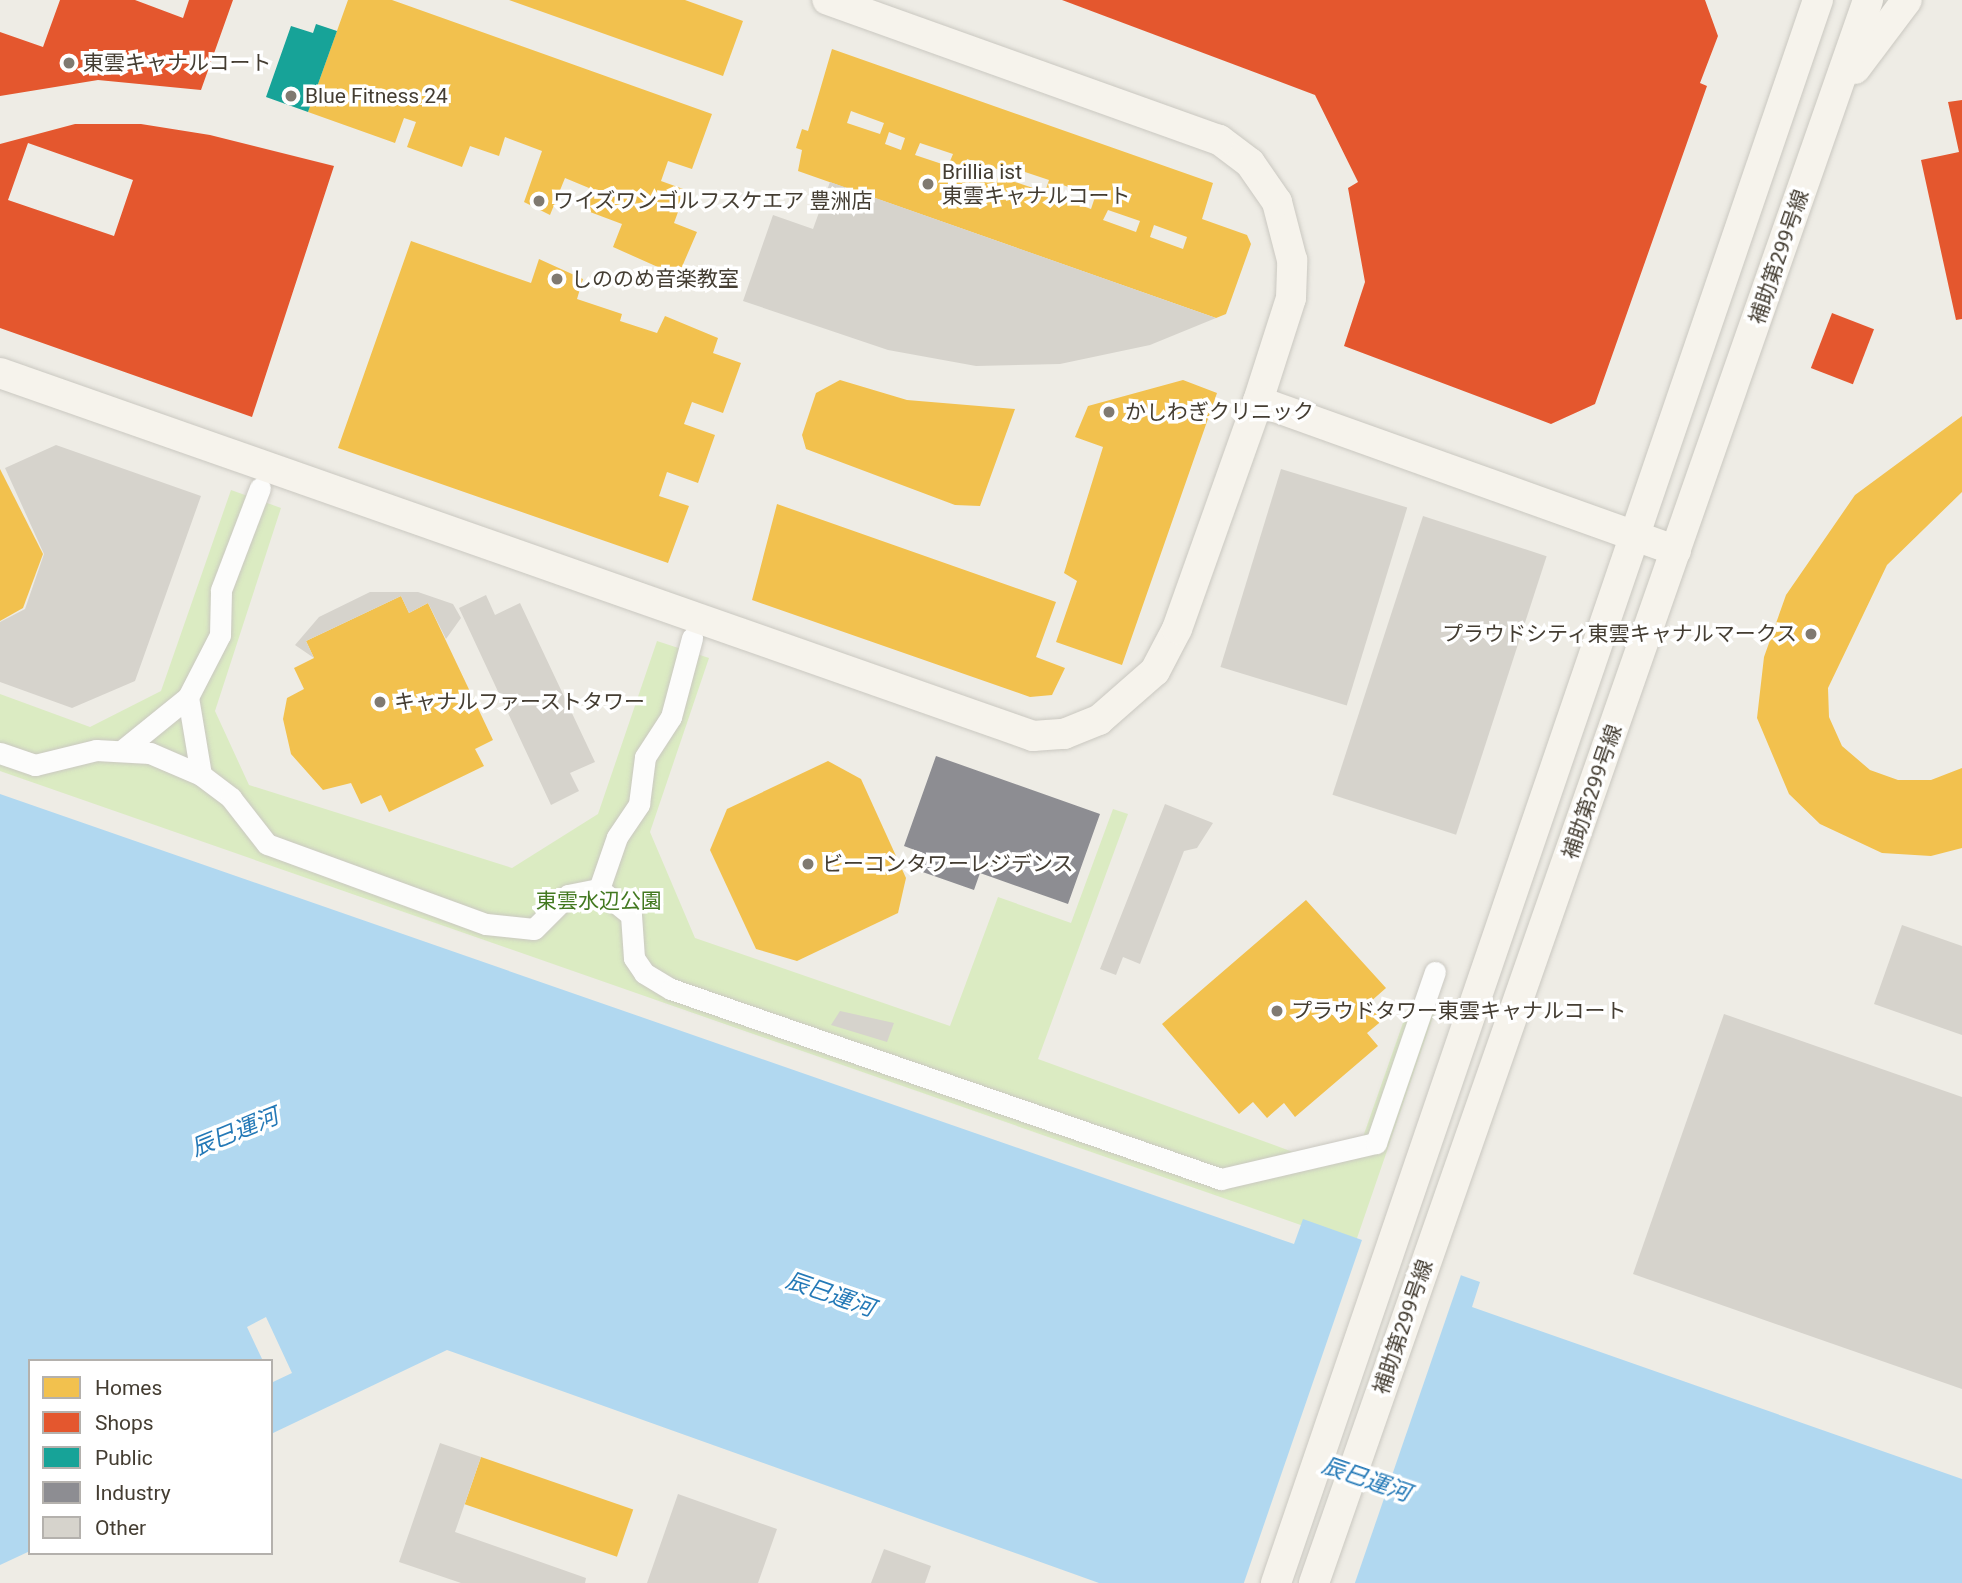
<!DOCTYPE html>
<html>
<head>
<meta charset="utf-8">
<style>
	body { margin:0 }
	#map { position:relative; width:1962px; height:1583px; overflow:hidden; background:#eeece5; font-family:Roboto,"Noto Sans JP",sans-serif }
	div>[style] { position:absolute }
	.green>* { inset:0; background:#dbebc2 }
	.water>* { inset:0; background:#b1d8f0 }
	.pier>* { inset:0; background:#eeece5; transform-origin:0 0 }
	.homes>* { inset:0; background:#f2c14e; transform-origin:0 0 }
	.shops>* { inset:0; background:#e4572e; transform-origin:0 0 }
	.public>* { inset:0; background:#17a398 }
	.industry>* { inset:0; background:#8d8d92 }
	.building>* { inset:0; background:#d6d3cc; transform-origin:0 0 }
	.roads { filter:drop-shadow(0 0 2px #cac8c1) drop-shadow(0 0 2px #cac8c1) }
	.street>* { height:21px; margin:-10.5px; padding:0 10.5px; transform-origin:10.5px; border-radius:10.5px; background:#fcfcfb }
	.secondary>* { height:30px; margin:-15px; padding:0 15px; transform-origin:15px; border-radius:15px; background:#f6f3ec }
	.dots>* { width:19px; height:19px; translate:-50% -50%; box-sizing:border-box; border:4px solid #fff; border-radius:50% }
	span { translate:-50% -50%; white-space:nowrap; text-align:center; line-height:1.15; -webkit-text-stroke:7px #fff; paint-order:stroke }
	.poi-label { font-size:21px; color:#443d32 }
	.left { translate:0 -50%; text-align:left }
	.right { translate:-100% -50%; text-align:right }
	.street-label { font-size:21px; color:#443d32 }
	.park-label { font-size:21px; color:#437921 }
	.water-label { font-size:23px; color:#2479b7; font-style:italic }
	.legend { position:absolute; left:28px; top:1359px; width:245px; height:196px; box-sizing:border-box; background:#fff; border:2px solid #b4b1ad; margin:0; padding:9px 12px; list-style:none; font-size:21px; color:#443d32 }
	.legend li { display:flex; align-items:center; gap:14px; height:35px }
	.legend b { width:35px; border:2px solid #b4b1ad }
</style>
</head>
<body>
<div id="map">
	<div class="green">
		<i style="clip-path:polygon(231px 490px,281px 508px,215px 711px,249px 785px,512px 868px,598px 814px,657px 641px,709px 658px,650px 832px,695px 938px,950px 1026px,998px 897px,1071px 923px,1113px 809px,1128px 814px,1038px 1059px,1293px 1152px,1363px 1137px,1410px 1003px,1435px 1011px,1355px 1244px,0 771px,0 694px,90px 727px,161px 691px)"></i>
	</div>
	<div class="water">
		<i style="clip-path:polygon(0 794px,1294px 1244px,1303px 1219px,1480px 1282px,1472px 1307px,1962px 1479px,1962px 1583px,1099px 1583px,447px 1350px,271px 1434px,271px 1361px,30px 1361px,30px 1551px,0 1565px)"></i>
	</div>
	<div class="pier">
		<i style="left:1363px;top:1237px;width:105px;height:367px;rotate:19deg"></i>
		<i style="clip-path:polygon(266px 1317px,292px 1373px,273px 1382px,271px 1361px,263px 1361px,247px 1327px)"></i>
	</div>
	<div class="homes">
		<i style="clip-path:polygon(348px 0,392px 0,712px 114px,692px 169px,668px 161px,661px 181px,686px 190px,674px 223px,697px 232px,678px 276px,613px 247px,622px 224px,582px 209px,589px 188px,565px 178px,550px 215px,524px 202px,542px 151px,505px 137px,499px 156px,470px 146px,462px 167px,407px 147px,416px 122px,404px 118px,395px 143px,308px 112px)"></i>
		<i style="clip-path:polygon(509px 0,685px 0,743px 21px,723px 76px)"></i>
		<i style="clip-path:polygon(evenodd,832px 49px,1213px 183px,1202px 219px,1247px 235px,1251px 244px,1226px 314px,1216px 318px,798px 171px,802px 150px,796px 148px,802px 129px,808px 131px,832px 49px,851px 111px,884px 123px,880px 134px,847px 123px,851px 111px,832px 49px,889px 132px,905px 138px,901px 150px,885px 144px,889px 132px,832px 49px,920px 143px,953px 154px,948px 166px,915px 155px,920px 143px,832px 49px,967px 159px,1000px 170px,996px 183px,963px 171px,967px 159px,832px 49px,1016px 169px,1049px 180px,1045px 192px,1012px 181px,1016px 169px,832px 49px,1063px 185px,1095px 197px,1091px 209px,1058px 197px,1063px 185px,832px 49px,1108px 210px,1140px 221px,1136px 232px,1103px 220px,1108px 210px,832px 49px,1154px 225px,1187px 237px,1183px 249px,1150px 237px,1154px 225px)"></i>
		<i style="clip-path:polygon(411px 241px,531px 283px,539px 259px,583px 279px,577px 299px,622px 314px,620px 321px,657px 333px,665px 316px,718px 338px,713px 353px,741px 363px,723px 413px,692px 402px,684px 424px,715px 435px,698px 483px,667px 472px,659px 496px,689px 506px,668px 563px,338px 448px)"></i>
		<i style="clip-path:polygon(840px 380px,907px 400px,1015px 409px,980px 506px,955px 505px,806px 449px,802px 435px,816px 393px)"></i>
		<i style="clip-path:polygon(1183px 380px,1217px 393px,1122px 665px,1056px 642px,1077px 581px,1064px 573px,1103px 447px,1075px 437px,1088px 406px)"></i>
		<i style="clip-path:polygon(1962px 416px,1962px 492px,1887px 565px,1828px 688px,1829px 717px,1842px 746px,1870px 770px,1898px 780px,1931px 780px,1962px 768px,1962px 848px,1931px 856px,1882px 853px,1820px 824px,1789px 794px,1757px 718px,1764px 657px,1786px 595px,1855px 495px)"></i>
		<i style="clip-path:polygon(0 469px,43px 554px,23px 608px,0 621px)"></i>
		<i style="clip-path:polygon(777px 504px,1056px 602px,1036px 657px,1065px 668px,1052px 695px,1030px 697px,752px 600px)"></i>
		<i style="clip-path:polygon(401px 596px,409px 613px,428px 603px,493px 740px,475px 749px,484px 766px,389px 812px,381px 795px,361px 804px,351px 783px,323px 790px,291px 754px,283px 719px,287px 698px,304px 689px,294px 668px,314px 658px,306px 641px)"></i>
		<i style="clip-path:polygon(828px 761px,861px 779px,906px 878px,898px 913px,797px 961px,756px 949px,710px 850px,727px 809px)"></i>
		<i style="clip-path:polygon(1306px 900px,1386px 988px,1369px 1003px,1384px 1019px,1367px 1033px,1378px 1046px,1295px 1117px,1284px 1103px,1267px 1118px,1253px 1102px,1239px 1114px,1162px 1024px)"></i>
		<i style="left:481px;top:1457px;width:161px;height:50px;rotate:19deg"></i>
	</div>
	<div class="shops">
		<i style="clip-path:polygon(60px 0,135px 0,183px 18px,189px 0,233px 0,201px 90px,98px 80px,0 96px,0 32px,43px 47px)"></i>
		<i style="clip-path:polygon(1062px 0,1705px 0,1718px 36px,1700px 83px,1707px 86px,1595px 404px,1551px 424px,1344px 346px,1365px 282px,1348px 188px,1358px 182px,1315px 95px)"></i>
		<i style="clip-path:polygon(1962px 100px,1962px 319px,1956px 320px,1921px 160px,1959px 152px,1948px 102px)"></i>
		<i style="clip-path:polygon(evenodd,75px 124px,141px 124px,210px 135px,334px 166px,252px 417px,0 328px,0 144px,75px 124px,28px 143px,133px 180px,114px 236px,8px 200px,28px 143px)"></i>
		<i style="left:1832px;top:313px;width:45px;height:59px;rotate:21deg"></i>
	</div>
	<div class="public">
		<i style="clip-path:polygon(316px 24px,337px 31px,308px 112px,266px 97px,291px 26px,313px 33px)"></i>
	</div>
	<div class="industry">
		<i style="clip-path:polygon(936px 756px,1100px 814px,1068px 904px,980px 873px,974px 890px,914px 869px,920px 852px,904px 846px)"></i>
	</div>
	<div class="building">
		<i style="clip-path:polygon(830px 182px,1216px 318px,1150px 345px,1060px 364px,976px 366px,888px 350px,743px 301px,773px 215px,813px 229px)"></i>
		<i style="clip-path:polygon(56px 445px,201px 496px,135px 681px,72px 708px,0 682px,0 622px,25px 609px,44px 554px,5px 468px)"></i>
		<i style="left:1281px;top:469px;width:132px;height:207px;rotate:17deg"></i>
		<i style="left:1423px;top:516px;width:130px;height:293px;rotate:18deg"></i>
		<i style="clip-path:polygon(370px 592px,418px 592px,453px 604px,461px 618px,446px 639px,428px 603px,409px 613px,401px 596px,306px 641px,314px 658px,295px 645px,319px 617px)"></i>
		<i style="clip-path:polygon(486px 595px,495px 615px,520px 603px,595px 762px,570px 773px,579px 791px,551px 805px,459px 608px)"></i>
		<i style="clip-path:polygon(1165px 804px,1213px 823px,1197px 848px,1184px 851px,1140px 964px,1123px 957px,1116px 975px,1100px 969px)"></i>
		<i style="clip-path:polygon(1902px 925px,1962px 946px,1962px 1035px,1874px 1004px)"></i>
		<i style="clip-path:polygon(840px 1011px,894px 1023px,887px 1042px,831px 1025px)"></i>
		<i style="clip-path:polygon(1724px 1014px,1962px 1097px,1962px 1389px,1633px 1274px)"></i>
		<i style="clip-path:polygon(440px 1443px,481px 1457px,455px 1532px,586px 1578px,585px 1583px,461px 1583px,399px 1562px)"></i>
		<i style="clip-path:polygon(678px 1494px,777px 1529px,758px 1583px,647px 1583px)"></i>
		<i style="clip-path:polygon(884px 1549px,931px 1566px,925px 1583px,871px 1583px)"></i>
	</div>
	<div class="roads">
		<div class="street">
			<i style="left:188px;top:697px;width:79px;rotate:80.5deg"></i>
			<i style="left:124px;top:749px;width:82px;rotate:-39.1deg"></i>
			<i style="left:188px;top:697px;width:70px;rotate:-62.7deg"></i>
			<i style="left:220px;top:635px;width:45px;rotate:-88.7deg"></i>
			<i style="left:221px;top:590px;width:109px;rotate:-69.1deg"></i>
			<i style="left:0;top:753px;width:37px;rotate:19deg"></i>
			<i style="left:35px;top:765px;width:63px;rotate:-13.8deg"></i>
			<i style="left:96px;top:750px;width:54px;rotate:3.2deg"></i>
			<i style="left:150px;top:753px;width:56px;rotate:23.3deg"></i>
			<i style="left:201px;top:775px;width:38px;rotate:37deg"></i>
			<i style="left:231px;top:798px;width:58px;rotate:52deg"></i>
			<i style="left:267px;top:844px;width:233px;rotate:20.1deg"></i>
			<i style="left:486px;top:924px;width:48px;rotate:5.9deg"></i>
			<i style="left:534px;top:929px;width:48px;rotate:-45deg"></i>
			<i style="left:568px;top:895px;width:32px;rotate:-11deg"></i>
			<i style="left:599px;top:889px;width:41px;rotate:39.1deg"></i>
			<i style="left:631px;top:915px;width:43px;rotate:86deg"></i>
			<i style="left:634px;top:958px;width:18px;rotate:56deg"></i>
			<i style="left:644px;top:973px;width:31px;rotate:31deg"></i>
			<i style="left:671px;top:989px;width:582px;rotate:19.06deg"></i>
			<i style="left:1221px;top:1179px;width:159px;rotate:-13.1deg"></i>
			<i style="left:1376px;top:1143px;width:181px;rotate:-71deg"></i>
			<i style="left:599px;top:889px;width:55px;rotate:-70.9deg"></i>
			<i style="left:617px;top:837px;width:40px;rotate:-56deg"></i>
			<i style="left:639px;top:804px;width:47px;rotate:-82.7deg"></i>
			<i style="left:645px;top:757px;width:48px;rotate:-57deg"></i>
			<i style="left:671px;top:717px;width:82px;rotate:-75.1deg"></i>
		</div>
		<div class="secondary">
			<i style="left:1855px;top:69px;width:86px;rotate:-53deg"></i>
			<i style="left:0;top:373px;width:1095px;rotate:19.36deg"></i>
			<i style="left:1033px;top:736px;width:31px;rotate:-4deg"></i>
			<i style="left:1064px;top:734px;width:38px;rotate:-22deg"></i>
			<i style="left:1099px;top:720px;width:74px;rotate:-41.2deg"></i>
			<i style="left:1155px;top:671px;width:47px;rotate:-62.4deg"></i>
			<i style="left:1177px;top:629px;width:242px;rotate:-70.4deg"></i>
			<i style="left:1258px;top:401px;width:108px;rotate:-72.2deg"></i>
			<i style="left:1291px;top:298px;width:38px;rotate:-88deg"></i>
			<i style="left:1292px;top:260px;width:60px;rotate:-104.5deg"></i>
			<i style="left:1277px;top:202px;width:47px;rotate:-124.7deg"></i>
			<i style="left:1250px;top:163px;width:39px;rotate:-143deg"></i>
			<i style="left:1219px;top:140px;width:416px;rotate:-160.3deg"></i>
			<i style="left:1258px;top:401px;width:444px;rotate:19.7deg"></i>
			<i style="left:1276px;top:1583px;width:1673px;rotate:-71.1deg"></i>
			<i style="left:1314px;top:1583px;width:1677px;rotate:-70.71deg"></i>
		</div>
	</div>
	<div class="dots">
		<i style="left:69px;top:63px;background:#807a71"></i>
		<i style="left:291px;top:96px;background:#807a71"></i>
		<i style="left:928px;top:184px;background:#807a71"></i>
		<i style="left:539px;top:201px;background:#807a71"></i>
		<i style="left:557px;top:279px;background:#807a71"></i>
		<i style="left:1109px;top:412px;background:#807a71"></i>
		<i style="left:1811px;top:634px;background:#807a71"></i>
		<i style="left:380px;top:702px;background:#807a71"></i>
		<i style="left:808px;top:864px;background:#807a71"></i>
		<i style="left:1277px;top:1011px;background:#807a71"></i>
	</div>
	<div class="poi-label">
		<span class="left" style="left:83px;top:63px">東雲キャナルコート</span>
		<span class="left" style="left:305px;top:96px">Blue Fitness 24</span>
		<span class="left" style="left:942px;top:184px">Brillia ist<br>東雲キャナルコート</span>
		<span class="left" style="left:553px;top:201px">ワイズワンゴルフスケエア 豊洲店</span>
		<span class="left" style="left:571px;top:279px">しののめ音楽教室</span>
		<span class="left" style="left:1125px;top:412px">かしわぎクリニック</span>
		<span class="right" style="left:1797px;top:634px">プラウドシティ東雲キャナルマークス</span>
		<span class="left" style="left:394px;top:702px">キャナルファーストタワー</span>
		<span class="left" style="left:822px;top:864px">ビーコンタワーレジデンス</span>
		<span class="left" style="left:1291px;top:1011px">プラウドタワー東雲キャナルコート</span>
	</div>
	<div class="street-label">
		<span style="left:1779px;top:257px;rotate:-71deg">補助第299号線</span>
		<span style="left:1592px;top:792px;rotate:-71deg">補助第299号線</span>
		<span style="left:1403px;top:1327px;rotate:-71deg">補助第299号線</span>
	</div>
	<div class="park-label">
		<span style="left:599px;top:901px">東雲水辺公園</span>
	</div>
	<div class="water-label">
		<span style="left:235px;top:1133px;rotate:-22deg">辰巳運河</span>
		<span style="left:830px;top:1295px;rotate:19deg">辰巳運河</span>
		<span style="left:1366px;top:1480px;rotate:19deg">辰巳運河</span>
	</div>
	<ul class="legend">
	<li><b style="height:19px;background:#f2c14e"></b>Homes</li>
	<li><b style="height:19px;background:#e4572e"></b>Shops</li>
	<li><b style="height:19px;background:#17a398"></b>Public</li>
	<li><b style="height:19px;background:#8d8d92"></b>Industry</li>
	<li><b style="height:19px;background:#d6d3cc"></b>Other</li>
	</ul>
</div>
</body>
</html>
